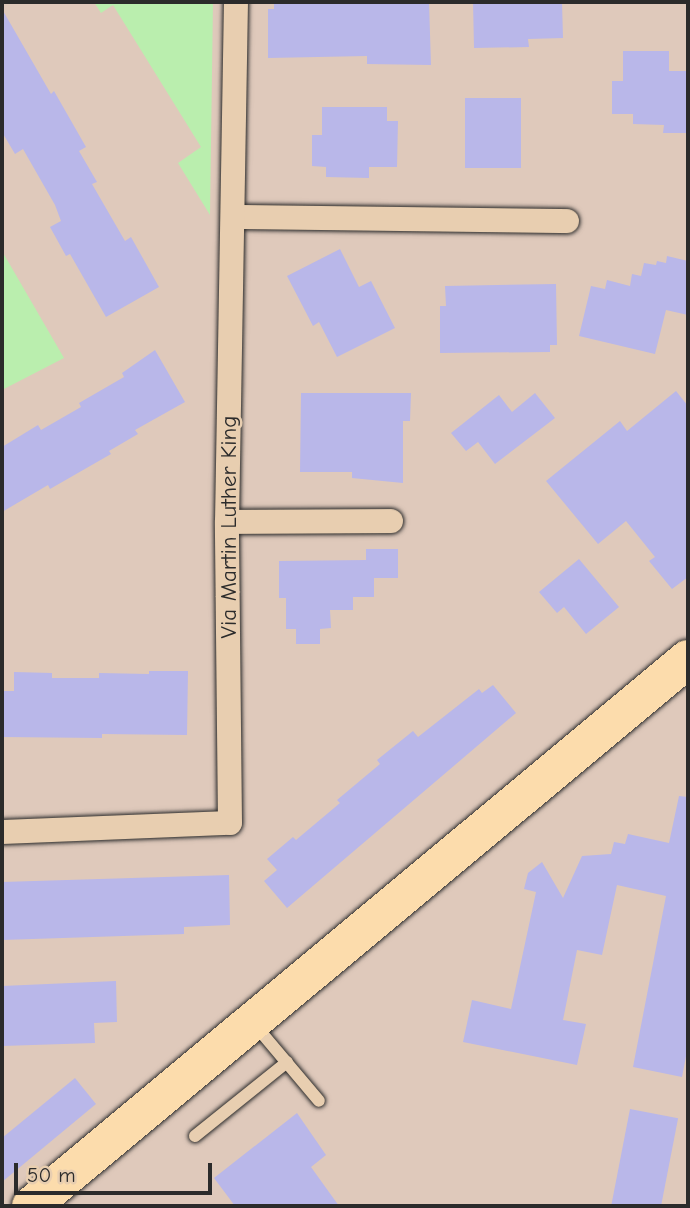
<!DOCTYPE html>
<html>
<head>
<meta charset="utf-8">
<style>
	body { margin:0 }
	#map { position:relative; width:690px; height:1208px; overflow:hidden; background:#dfc9bb; font-family:"Comic Neue",sans-serif }
	div>[style] { position:absolute }
	.green>* { inset:0; background:#baeeae }
	.building>* { inset:0; background:#b9b7e9; transform-origin:0 0 }
	.roads { filter:drop-shadow(0 0 2px #2b2b2b) drop-shadow(0 0 2px #2b2b2b) }
	.service>* { height:12px; margin:-6px; padding:0 6px; transform-origin:6px; border-radius:6px; background:#e8ceb0 }
	.minor>* { height:24px; margin:-12px; padding:0 12px; transform-origin:12px; border-radius:12px; background:#e8ceb0 }
	.primary>* { height:38px; margin:-19px; padding:0 19px; transform-origin:19px; border-radius:19px; background:#fcdcac }
	span { translate:-50% -50%; white-space:nowrap; text-align:center; line-height:1.15; -webkit-text-stroke:5px #e8ceb0; paint-order:stroke }
	.street-label { font-size:23px; color:#2b2b2b }
	.frame { position:absolute; inset:0; border:4px solid #2b2b2b; pointer-events:none }
	.scale { position:absolute; left:14px; top:1163px; width:198px; height:32px; box-sizing:border-box; border:4px solid #2b2b2b; border-top:0; padding-left:9px; font-size:21px; line-height:24px; white-space:nowrap; color:#2b2b2b; -webkit-text-stroke:5px #e8ceb0; paint-order:stroke }
</style>
</head>
<body>
<div id="map">
	<div class="green">
		<i style="clip-path:polygon(94px 2px,213px 2px,210px 215px,178px 163px,201px 147px,113px 5px,101px 13px)"></i>
		<i style="clip-path:polygon(2px 251px,64px 358px,2px 390px)"></i>
	</div>
	<div class="building">
		<i style="clip-path:polygon(274px 2px,429px 2px,431px 65px,367px 64px,367px 56px,268px 58px,268px 9px,274px 9px)"></i>
		<i style="clip-path:polygon(473px 2px,562px 2px,563px 38px,528px 39px,529px 47px,474px 48px)"></i>
		<i style="clip-path:polygon(2px 9px,51px 94px,54px 91px,86px 147px,79px 151px,97px 182px,92px 184px,125px 241px,131px 237px,159px 287px,106px 317px,70px 254px,66px 256px,50px 227px,61px 221px,55px 205px,23px 149px,15px 154px,2px 132px)"></i>
		<i style="clip-path:polygon(623px 51px,669px 51px,669px 71px,688px 71px,688px 133px,663px 133px,664px 125px,633px 124px,633px 114px,612px 114px,612px 81px,623px 81px)"></i>
		<i style="left:465px;top:98px;width:56px;height:70px"></i>
		<i style="clip-path:polygon(322px 107px,387px 107px,387px 121px,398px 121px,397px 167px,369px 167px,369px 178px,326px 177px,326px 167px,312px 166px,312px 135px,322px 135px)"></i>
		<i style="clip-path:polygon(340px 249px,359px 287px,371px 281px,395px 328px,337px 357px,319px 322px,313px 326px,287px 276px)"></i>
		<i style="clip-path:polygon(667px 256px,688px 261px,688px 315px,666px 310px,655px 354px,579px 336px,591px 286px,605px 289px,607px 280px,630px 286px,632px 274px,641px 276px,644px 263px,656px 265px,657px 261px,666px 263px)"></i>
		<i style="clip-path:polygon(556px 284px,557px 345px,550px 345px,550px 352px,440px 353px,440px 306px,446px 306px,445px 286px)"></i>
		<i style="clip-path:polygon(155px 350px,185px 402px,135px 430px,138px 434px,109px 451px,111px 454px,50px 489px,48px 485px,2px 512px,2px 447px,38px 425px,41px 430px,81px 407px,79px 403px,124px 377px,122px 373px)"></i>
		<i style="clip-path:polygon(676px 391px,688px 406px,688px 577px,672px 589px,649px 561px,655px 557px,626px 521px,598px 544px,546px 481px,620px 421px,627px 431px)"></i>
		<i style="clip-path:polygon(301px 393px,411px 393px,410px 421px,403px 421px,403px 483px,352px 478px,352px 472px,300px 472px)"></i>
		<i style="clip-path:polygon(535px 393px,555px 418px,495px 464px,478px 442px,466px 451px,451px 433px,499px 395px,512px 412px)"></i>
		<i style="clip-path:polygon(366px 549px,398px 549px,398px 578px,374px 578px,374px 597px,353px 597px,353px 610px,330px 610px,331px 628px,320px 629px,320px 644px,296px 644px,296px 629px,286px 629px,286px 598px,279px 598px,279px 561px,366px 560px)"></i>
		<i style="clip-path:polygon(579px 559px,619px 607px,586px 634px,564px 607px,557px 613px,539px 592px)"></i>
		<i style="clip-path:polygon(149px 671px,188px 671px,187px 735px,102px 734px,102px 738px,2px 737px,2px 691px,14px 691px,14px 672px,52px 673px,52px 678px,99px 678px,99px 673px,149px 674px)"></i>
		<i style="clip-path:polygon(493px 685px,516px 713px,287px 908px,264px 881px,277px 870px,267px 859px,293px 837px,296px 840px,340px 803px,337px 800px,380px 764px,377px 760px,413px 731px,418px 737px,479px 689px,482px 693px)"></i>
		<i style="clip-path:polygon(679px 796px,688px 797px,688px 1046px,682px 1077px,633px 1067px,666px 896px,617px 885px,602px 955px,577px 950px,563px 1020px,586px 1024px,577px 1065px,463px 1042px,472px 1000px,511px 1009px,536px 892px,524px 889px,528px 873px,542px 862px,563px 898px,582px 856px,611px 854px,614px 842px,625px 844px,628px 834px,669px 843px)"></i>
		<i style="clip-path:polygon(229px 875px,230px 925px,184px 927px,184px 934px,2px 940px,2px 882px)"></i>
		<i style="clip-path:polygon(116px 981px,117px 1022px,94px 1023px,95px 1043px,2px 1046px,2px 986px)"></i>
		<i style="clip-path:polygon(75px 1078px,96px 1104px,2px 1182px,2px 1138px)"></i>
		<i style="left:630px;top:1109px;width:49px;height:99px;rotate:11deg"></i>
		<i style="clip-path:polygon(297px 1113px,326px 1155px,311px 1167px,339px 1206px,235px 1206px,214px 1178px)"></i>
	</div>
	<div class="roads">
		<div class="service">
			<i style="left:255px;top:1025px;width:99px;rotate:49.9deg"></i>
			<i style="left:195px;top:1136px;width:118px;rotate:-38.8deg"></i>
		</div>
		<div class="minor">
			<i style="left:234px;top:217px;width:333px;rotate:0.7deg"></i>
			<i style="left:227px;top:522px;width:164px;rotate:-0.3deg"></i>
			<i style="left:2px;top:832px;width:228px;rotate:-2.3deg"></i>
			<i style="left:230px;top:823px;width:301px;rotate:-90.6deg"></i>
			<i style="left:227px;top:522px;width:520px;rotate:-89.01deg"></i>
		</div>
		<div class="primary">
			<i style="left:31px;top:1206px;width:855px;rotate:-39.78deg"></i>
		</div>
	</div>
	<div class="street-label">
		<span style="left:229px;top:527px;rotate:-90deg">Via Martin Luther King</span>
	</div>
	<div class="frame"></div>
	<div class="scale">50 m</div>
</div>
</body>
</html>
